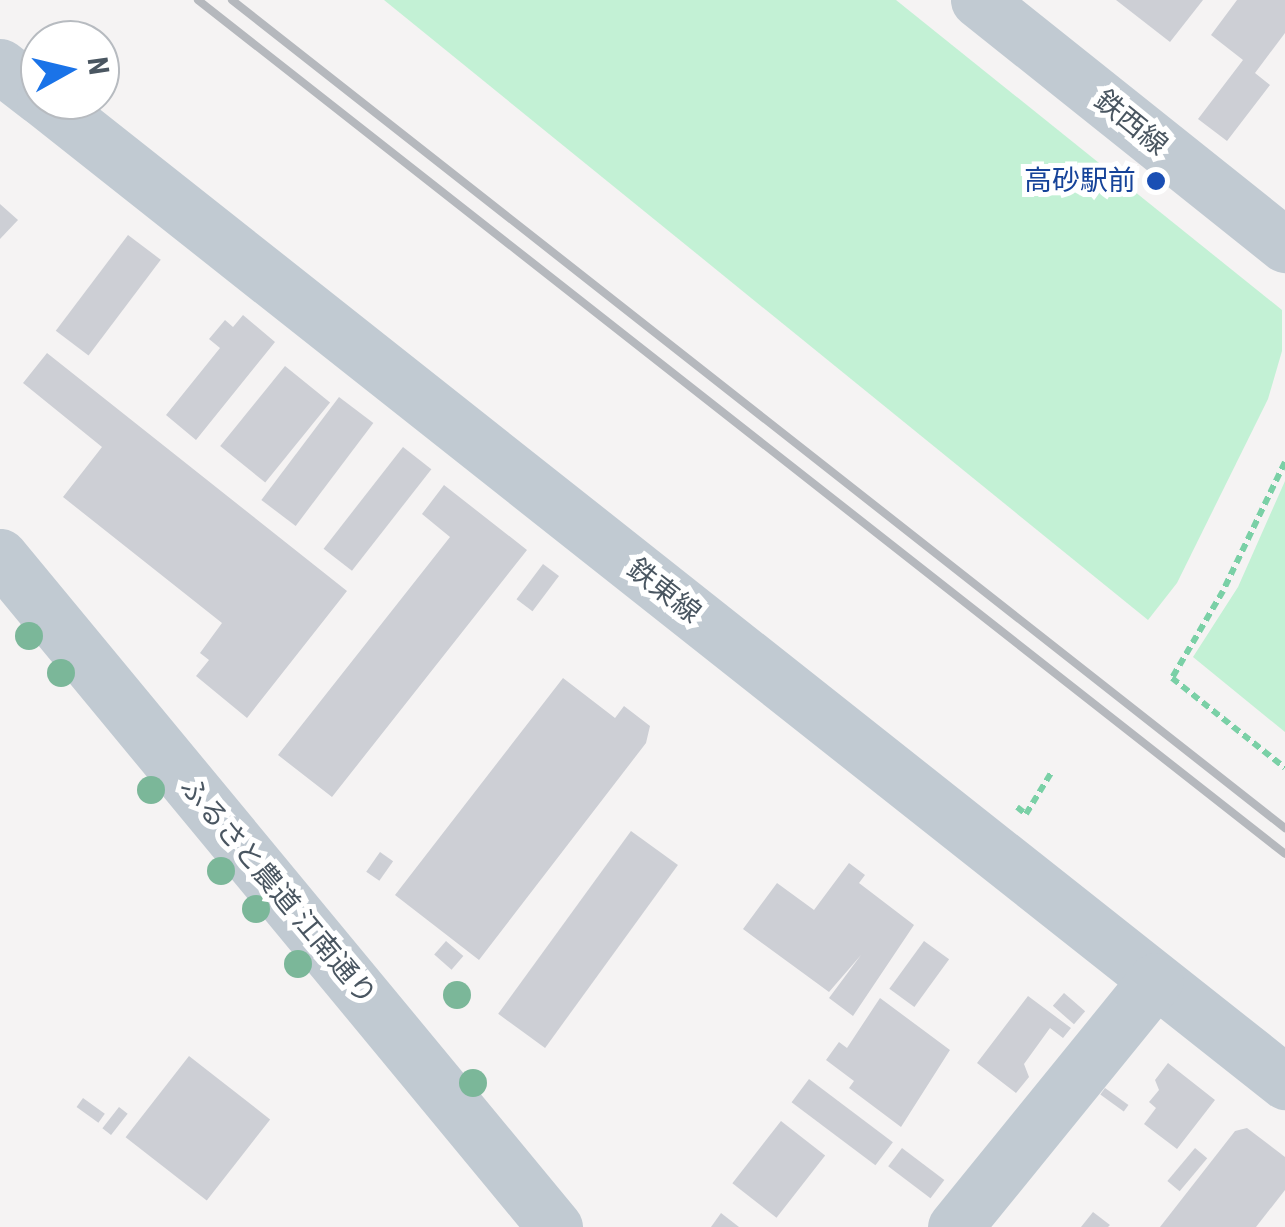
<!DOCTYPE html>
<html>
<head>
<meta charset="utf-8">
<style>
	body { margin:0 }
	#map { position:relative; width:1285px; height:1227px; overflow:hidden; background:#f5f3f3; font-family:"Roboto Condensed","Noto Sans JP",sans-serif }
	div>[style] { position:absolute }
	.green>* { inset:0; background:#c3f1d5 }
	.building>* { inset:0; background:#cdcfd5; transform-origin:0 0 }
	.path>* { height:6px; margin-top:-3px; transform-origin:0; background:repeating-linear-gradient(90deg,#7ad0a6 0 8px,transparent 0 13px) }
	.minor>* { height:55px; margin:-27.5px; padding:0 27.5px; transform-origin:27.5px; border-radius:27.5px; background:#c1cad2 }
	.rail>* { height:8px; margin:-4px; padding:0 4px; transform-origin:4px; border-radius:4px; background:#b5b8bd }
	.trees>* { width:28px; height:28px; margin:-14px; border-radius:50%; background:#7bb799 }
	.dots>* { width:28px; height:28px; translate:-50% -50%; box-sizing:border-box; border:5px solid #fff; border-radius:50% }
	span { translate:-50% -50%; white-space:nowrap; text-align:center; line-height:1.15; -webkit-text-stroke:10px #fff; paint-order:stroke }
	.street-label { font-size:28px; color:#4a5661 }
	.transit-label { font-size:28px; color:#164399 }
	.right { translate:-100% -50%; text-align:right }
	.north { position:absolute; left:20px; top:20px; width:100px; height:100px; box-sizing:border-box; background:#fff; border:2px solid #b7bbc0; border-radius:50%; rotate:82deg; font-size:28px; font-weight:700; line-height:40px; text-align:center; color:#4a5661 }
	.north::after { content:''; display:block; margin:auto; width:35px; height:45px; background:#1a73e8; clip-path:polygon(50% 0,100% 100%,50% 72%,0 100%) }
</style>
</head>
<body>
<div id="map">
	<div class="green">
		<i style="clip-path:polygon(384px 0,896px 0,1282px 310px,1282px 351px,1268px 399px,1177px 583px,1148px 620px)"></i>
		<i style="clip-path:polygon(1285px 481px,1285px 732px,1193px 657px,1238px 587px)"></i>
	</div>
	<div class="building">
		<i style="clip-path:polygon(1116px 0,1203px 0,1170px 42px)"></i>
		<i style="clip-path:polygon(1237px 0,1285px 0,1285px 33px,1255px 73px,1270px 85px,1227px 141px,1198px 119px,1243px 60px,1211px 35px)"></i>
		<i style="clip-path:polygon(0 204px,18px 220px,0 239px)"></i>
		<i style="left:128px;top:235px;width:41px;height:120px;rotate:37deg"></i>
		<i style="clip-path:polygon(243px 315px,275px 342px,196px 440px,166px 415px,220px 348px,209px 339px,225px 320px,233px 327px)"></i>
		<i style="clip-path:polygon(47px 353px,347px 591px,247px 718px,196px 676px,209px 660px,200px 653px,222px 623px,63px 497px,102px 447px,23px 383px)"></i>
		<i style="left:285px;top:366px;width:58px;height:103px;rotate:39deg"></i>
		<i style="left:339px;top:397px;width:43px;height:129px;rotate:37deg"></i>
		<i style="left:403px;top:447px;width:36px;height:129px;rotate:38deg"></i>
		<i style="clip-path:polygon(444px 485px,527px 550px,332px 797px,278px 755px,450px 537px,422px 514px)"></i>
		<i style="left:543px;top:564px;width:20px;height:44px;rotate:37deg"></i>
		<i style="clip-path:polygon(563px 678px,615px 718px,624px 706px,650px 726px,646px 743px,479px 960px,395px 895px)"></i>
		<i style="left:631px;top:831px;width:58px;height:226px;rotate:36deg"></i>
		<i style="left:380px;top:852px;width:16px;height:24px;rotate:35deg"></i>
		<i style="clip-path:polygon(849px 863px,865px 875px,859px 883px,914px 925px,853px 1016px,829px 998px,861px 955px,829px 992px,743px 929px,777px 883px,814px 910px)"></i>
		<i style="left:446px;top:941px;width:23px;height:18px;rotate:41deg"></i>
		<i style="left:924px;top:941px;width:31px;height:59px;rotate:36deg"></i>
		<i style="left:1064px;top:993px;width:28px;height:17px;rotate:41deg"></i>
		<i style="clip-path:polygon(1028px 996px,1071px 1028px,1063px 1038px,1050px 1028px,1024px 1064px,1029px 1077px,1016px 1093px,977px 1063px)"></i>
		<i style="clip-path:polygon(880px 998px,950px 1050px,901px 1127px,849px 1088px,854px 1081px,826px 1060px,839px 1042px,847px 1048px)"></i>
		<i style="left:189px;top:1056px;width:103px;height:103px;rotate:38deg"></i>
		<i style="clip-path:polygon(1168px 1063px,1215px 1100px,1177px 1149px,1144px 1124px,1156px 1108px,1149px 1102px,1159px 1090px,1155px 1080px)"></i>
		<i style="left:809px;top:1079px;width:105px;height:29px;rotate:37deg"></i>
		<i style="left:1105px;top:1088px;width:29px;height:8px;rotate:36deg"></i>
		<i style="left:83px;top:1098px;width:27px;height:11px;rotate:36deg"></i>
		<i style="left:119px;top:1107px;width:11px;height:27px;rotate:38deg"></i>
		<i style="left:781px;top:1121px;width:56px;height:79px;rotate:38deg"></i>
		<i style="clip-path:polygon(1247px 1128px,1285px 1157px,1285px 1190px,1256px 1227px,1160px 1227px,1235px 1131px)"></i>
		<i style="left:902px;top:1148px;width:53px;height:23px;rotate:37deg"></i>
		<i style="left:1195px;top:1148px;width:16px;height:43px;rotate:40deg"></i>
		<i style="clip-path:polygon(1093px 1212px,1110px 1225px,1108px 1227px,1081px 1227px)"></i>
		<i style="clip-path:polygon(721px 1213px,739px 1227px,711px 1227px)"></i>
	</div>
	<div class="path">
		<i style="left:1285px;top:462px;width:143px;rotate:115.7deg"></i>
		<i style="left:1223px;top:591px;width:101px;rotate:120.4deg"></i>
		<i style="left:1172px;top:678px;width:144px;rotate:38.5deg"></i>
		<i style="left:1017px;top:807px;width:11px;rotate:38deg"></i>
		<i style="left:1026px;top:814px;width:48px;rotate:-58.6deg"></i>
	</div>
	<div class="minor">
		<i style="left:978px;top:0;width:393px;rotate:38.6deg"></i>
		<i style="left:0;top:66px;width:51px;rotate:37.8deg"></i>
		<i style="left:44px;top:100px;width:1583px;rotate:38.35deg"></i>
		<i style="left:0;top:556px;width:871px;rotate:50.41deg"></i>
		<i style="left:955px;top:1227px;width:318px;rotate:-50.9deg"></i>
	</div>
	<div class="rail">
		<i style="left:198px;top:0;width:1382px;rotate:38.15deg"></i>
		<i style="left:232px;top:0;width:1340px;rotate:38.18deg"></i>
	</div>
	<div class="trees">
		<i style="left:29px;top:636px"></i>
		<i style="left:61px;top:673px"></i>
		<i style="left:151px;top:790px"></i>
		<i style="left:221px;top:871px"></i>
		<i style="left:256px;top:909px"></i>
		<i style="left:298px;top:964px"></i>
		<i style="left:457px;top:995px"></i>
		<i style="left:473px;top:1083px"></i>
	</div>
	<div class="dots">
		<i style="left:1156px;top:181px;background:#1a4fb4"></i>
	</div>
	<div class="street-label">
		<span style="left:1131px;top:123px;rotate:39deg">鉄西線</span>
		<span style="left:664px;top:591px;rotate:38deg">鉄東線</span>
		<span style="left:278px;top:891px;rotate:50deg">ふるさと農道 江南通り</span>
	</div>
	<div class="transit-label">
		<span class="right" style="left:1136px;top:181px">高砂駅前</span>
	</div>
	<div class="north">N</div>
</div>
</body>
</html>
